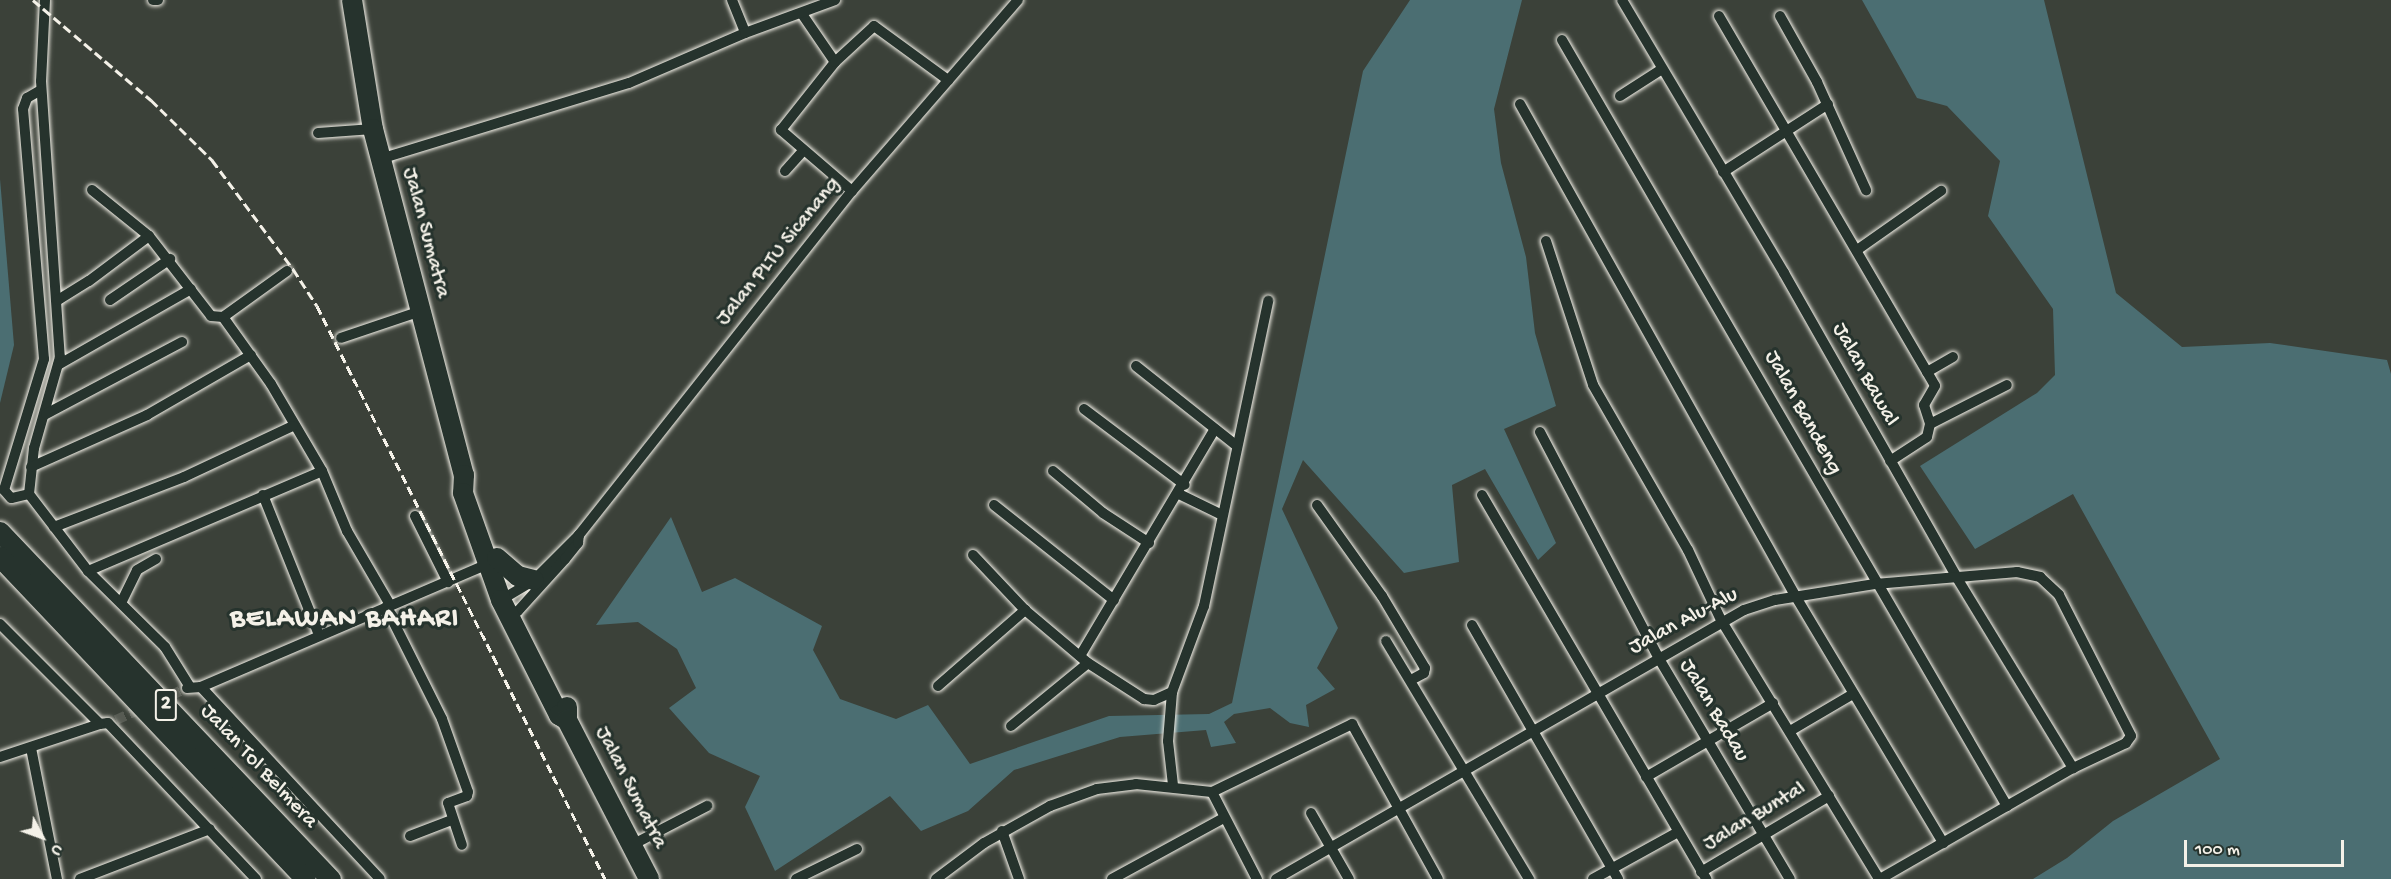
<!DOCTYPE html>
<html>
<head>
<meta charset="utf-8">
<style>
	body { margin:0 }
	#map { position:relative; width:2391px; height:879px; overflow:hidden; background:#3b4139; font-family:"Gochi Hand",sans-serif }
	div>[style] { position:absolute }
	.water>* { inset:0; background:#4b6e72 }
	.street-tunnel>* { height:10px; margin-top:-5px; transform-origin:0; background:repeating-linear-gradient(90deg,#575b53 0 10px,transparent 0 15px) }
	.roads { filter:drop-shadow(0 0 2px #f4f1e8) drop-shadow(0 0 2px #f4f1e8) }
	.street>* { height:10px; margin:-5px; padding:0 5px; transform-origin:5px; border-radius:5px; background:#26332d }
	.highway>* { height:20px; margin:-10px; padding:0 10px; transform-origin:10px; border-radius:10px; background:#26332d }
	.rail>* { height:3px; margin-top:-1.5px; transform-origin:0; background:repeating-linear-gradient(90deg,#f4f1e8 0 9px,transparent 0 13.5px) }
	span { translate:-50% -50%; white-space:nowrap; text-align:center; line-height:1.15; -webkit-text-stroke:6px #26332d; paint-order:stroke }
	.shield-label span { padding:2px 4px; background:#26332d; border:2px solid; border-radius:4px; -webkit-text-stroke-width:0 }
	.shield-label { font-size:21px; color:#f4f1e8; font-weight:700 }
	.street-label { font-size:22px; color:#f4f1e8 }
	.district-label { font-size:28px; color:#f4f1e8; font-weight:700; letter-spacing:1.5px }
	.north { position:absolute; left:12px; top:807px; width:60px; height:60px; -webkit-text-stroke:4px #26332d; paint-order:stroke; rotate:131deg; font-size:16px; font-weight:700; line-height:24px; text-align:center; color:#f4f1e8 }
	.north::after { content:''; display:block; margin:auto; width:21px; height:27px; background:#f4f1e8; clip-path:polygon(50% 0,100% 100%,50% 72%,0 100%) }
	.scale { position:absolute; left:2184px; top:840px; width:160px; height:27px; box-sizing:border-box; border:3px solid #f4f1e8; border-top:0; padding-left:8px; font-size:18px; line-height:21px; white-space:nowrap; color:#f4f1e8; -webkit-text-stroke:4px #26332d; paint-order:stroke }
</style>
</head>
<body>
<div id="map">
	<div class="water">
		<i style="clip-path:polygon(1410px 0,1522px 0,1494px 109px,1501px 163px,1526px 257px,1535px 333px,1556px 406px,1504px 429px,1556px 543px,1538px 560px,1485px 469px,1452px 485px,1459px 562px,1404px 573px,1303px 460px,1282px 509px,1338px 628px,1317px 668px,1335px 689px,1306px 705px,1309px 727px,1290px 723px,1270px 708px,1234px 714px,1224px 722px,1236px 743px,1211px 747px,1206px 730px,1120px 737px,1014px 770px,968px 811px,921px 831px,890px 796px,775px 871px,745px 807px,760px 776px,709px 753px,669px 708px,696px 688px,677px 649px,638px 622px,596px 625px,671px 517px,702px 592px,735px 578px,822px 626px,813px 650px,840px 699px,896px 719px,928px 705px,970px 764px,1109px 716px,1209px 714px,1232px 703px,1363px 71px)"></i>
		<i style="clip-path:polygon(1862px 0,2044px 0,2116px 293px,2182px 347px,2270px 343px,2387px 360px,2391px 374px,2391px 879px,2033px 879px,2067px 858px,2113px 821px,2220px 759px,2073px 494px,1975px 549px,1920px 466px,2037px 393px,2055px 375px,2053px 309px,1988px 216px,2000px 161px,1947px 106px,1917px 98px)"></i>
		<i style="clip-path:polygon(0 179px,14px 345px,0 403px)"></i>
	</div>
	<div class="street-tunnel">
		<i style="left:116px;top:720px;width:78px;rotate:-24.3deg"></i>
	</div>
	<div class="roads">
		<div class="street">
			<i style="left:45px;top:0;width:81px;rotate:92.8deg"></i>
			<i style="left:41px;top:81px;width:277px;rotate:86.1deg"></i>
			<i style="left:60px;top:357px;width:95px;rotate:105.9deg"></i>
			<i style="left:34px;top:448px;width:46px;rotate:96.2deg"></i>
			<i style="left:29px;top:494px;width:97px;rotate:52.5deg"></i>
			<i style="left:88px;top:571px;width:108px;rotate:44.6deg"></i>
			<i style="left:165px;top:647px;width:47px;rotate:58deg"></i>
			<i style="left:153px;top:0;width:5px"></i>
			<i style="left:732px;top:0;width:35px;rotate:68deg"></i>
			<i style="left:1622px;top:0;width:317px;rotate:59.3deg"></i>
			<i style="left:1784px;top:273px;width:351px;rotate:60.4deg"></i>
			<i style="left:1957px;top:578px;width:223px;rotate:58.6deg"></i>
			<i style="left:802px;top:14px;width:58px;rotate:55.5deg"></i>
			<i style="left:1719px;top:16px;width:428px;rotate:59.7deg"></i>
			<i style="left:1935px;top:386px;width:22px;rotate:120deg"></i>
			<i style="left:1924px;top:405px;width:20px;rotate:72deg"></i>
			<i style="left:1930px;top:424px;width:13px;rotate:103deg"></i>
			<i style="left:1927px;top:437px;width:44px;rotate:147deg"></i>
			<i style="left:1780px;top:16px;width:76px;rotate:60.7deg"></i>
			<i style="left:1817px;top:82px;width:119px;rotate:65.6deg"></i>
			<i style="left:1562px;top:40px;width:886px;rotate:59.85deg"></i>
			<i style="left:1620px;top:96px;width:50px;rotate:-32.7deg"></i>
			<i style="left:1520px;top:104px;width:565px;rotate:60.76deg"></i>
			<i style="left:1796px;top:597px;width:287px;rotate:59.1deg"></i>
			<i style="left:318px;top:133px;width:55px;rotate:-4.2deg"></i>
			<i style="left:380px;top:159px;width:260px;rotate:-17deg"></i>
			<i style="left:629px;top:83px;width:126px;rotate:-23.3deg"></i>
			<i style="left:745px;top:33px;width:96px;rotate:-20.1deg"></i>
			<i style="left:785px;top:171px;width:27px;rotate:-48deg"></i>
			<i style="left:1723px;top:172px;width:125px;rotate:-32.9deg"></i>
			<i style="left:92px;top:190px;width:73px;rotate:38.9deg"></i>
			<i style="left:149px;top:236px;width:101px;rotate:52.2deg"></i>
			<i style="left:211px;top:316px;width:12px;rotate:5deg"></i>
			<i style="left:852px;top:191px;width:94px;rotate:-139.3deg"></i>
			<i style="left:781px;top:130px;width:87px;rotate:-51.5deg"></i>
			<i style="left:835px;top:62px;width:53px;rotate:-42.7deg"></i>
			<i style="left:874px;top:26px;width:92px;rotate:36.1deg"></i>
			<i style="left:1546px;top:241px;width:151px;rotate:71.9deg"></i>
			<i style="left:1593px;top:385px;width:190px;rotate:60.1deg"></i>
			<i style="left:1688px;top:550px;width:77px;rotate:64.8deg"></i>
			<i style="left:1721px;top:620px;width:303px;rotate:58.6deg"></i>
			<i style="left:1857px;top:250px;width:103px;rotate:-35.1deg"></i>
			<i style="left:287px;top:271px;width:79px;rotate:144.3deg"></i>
			<i style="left:223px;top:317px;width:82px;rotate:54.4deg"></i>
			<i style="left:271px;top:384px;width:101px;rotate:59.6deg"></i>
			<i style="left:322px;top:471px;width:65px;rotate:67.4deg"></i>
			<i style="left:347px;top:531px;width:86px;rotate:59.8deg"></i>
			<i style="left:58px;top:300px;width:36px;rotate:-32deg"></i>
			<i style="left:89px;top:281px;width:75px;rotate:-36.9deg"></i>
			<i style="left:110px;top:300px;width:73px;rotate:-34.3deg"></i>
			<i style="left:341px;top:338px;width:84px;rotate:-18.6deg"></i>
			<i style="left:58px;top:365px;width:153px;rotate:-29.7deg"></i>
			<i style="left:1136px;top:366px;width:129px;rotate:38.4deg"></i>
			<i style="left:1927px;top:372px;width:30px;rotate:-30deg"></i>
			<i style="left:1084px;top:409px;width:126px;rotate:37deg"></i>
			<i style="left:46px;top:414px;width:154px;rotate:-27.9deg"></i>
			<i style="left:1930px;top:424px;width:86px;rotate:-26.9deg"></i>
			<i style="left:1540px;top:432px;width:254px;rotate:62.3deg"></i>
			<i style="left:1658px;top:657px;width:258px;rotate:59.3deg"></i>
			<i style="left:31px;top:467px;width:127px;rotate:-24.1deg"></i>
			<i style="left:147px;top:415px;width:120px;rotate:-30deg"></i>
			<i style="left:1053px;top:471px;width:65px;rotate:40deg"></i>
			<i style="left:1103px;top:513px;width:55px;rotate:33.1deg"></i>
			<i style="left:29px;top:494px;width:18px;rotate:167deg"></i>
			<i style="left:11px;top:498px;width:11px;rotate:-131deg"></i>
			<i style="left:4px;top:490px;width:137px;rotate:-73deg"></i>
			<i style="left:44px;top:359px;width:251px;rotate:-94.8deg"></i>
			<i style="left:23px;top:109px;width:12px;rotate:-70deg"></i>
			<i style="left:27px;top:98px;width:16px;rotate:-30deg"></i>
			<i style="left:1179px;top:494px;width:48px;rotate:26deg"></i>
			<i style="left:263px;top:495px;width:151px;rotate:68.2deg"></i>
			<i style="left:1482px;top:495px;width:445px;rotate:59.7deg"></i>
			<i style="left:994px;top:505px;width:153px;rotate:38.4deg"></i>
			<i style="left:1317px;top:505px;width:112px;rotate:54.5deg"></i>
			<i style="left:1382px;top:596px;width:84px;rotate:59.2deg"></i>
			<i style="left:1425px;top:668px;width:5px;rotate:101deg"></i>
			<i style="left:1424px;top:673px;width:15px;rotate:152deg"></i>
			<i style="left:415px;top:516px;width:74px;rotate:63.4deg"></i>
			<i style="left:54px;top:527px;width:139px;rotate:-21deg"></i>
			<i style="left:184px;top:477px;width:120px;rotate:-25.1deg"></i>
			<i style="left:973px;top:555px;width:76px;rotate:46.6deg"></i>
			<i style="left:1025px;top:610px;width:82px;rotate:40.1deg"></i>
			<i style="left:1088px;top:663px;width:67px;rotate:32.7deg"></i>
			<i style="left:1144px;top:699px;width:10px;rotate:6deg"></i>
			<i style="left:1154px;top:700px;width:20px;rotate:-24deg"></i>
			<i style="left:88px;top:571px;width:254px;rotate:-23.1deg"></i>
			<i style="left:501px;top:600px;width:39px;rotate:-31deg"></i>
			<i style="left:534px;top:580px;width:64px;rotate:-45deg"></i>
			<i style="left:579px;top:535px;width:439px;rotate:-51.6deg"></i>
			<i style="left:852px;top:191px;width:253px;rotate:-49deg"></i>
			<i style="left:122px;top:601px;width:34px;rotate:-64deg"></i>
			<i style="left:137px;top:570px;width:22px;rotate:-30deg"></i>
			<i style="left:386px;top:607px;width:125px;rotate:63.4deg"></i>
			<i style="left:442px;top:719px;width:77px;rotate:70.4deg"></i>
			<i style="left:468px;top:792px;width:4px;rotate:104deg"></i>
			<i style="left:467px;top:796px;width:20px;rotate:160deg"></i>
			<i style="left:448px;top:803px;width:44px;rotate:71.6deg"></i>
			<i style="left:508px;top:616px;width:11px;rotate:-27deg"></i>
			<i style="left:518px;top:611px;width:70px;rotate:-47.9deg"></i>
			<i style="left:565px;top:559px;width:21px;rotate:-51deg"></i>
			<i style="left:578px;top:543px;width:8px;rotate:-83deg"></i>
			<i style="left:0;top:624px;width:141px;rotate:45deg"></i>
			<i style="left:100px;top:724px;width:8px;rotate:-7deg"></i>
			<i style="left:108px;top:723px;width:215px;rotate:46.5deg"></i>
			<i style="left:1472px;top:625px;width:293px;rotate:60.1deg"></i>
			<i style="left:1386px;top:641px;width:278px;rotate:59deg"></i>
			<i style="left:1080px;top:656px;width:264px;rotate:-59.3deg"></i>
			<i style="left:938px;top:686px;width:116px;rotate:-41.1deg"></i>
			<i style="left:201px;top:687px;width:262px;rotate:47deg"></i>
			<i style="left:187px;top:688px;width:14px;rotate:-4deg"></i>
			<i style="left:201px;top:687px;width:310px;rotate:-23.2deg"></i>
			<i style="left:1011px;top:726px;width:99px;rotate:-39.3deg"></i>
			<i style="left:1790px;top:731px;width:73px;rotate:-30.4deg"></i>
			<i style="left:31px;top:748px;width:134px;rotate:78.8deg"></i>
			<i style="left:0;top:757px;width:105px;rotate:-18.3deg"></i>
			<i style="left:1646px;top:777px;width:147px;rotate:-30.2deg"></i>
			<i style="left:1173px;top:785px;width:44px;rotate:-96.5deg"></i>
			<i style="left:1168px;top:741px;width:49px;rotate:-85.3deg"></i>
			<i style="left:1172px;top:692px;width:92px;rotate:-69.6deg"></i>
			<i style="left:1204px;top:606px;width:312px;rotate:-78.1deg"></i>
			<i style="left:1212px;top:792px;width:156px;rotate:-25.9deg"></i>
			<i style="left:1352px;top:724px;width:177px;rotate:61deg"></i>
			<i style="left:1311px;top:813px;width:76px;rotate:60.1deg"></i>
			<i style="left:1002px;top:831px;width:51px;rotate:70.5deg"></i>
			<i style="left:410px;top:836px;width:45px;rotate:-20.9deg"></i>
			<i style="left:632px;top:845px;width:85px;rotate:-27.5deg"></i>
			<i style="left:1701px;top:872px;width:149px;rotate:-30.7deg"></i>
			<i style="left:80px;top:879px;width:139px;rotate:-21deg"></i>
			<i style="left:796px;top:879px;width:68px;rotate:-26.2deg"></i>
			<i style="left:936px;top:879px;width:60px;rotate:-36.9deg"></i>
			<i style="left:984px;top:843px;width:76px;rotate:-29.3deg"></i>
			<i style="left:1050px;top:806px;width:50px;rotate:-19.9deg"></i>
			<i style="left:1097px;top:789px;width:39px;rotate:-7deg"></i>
			<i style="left:1136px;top:784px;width:76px;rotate:6deg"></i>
			<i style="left:1212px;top:792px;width:98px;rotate:62.7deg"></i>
			<i style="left:1112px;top:879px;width:128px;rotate:-28.6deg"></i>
			<i style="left:1276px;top:879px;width:540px;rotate:-29.89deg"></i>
			<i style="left:1744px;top:610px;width:33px;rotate:-18deg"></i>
			<i style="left:1775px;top:600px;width:101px;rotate:-9.1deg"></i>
			<i style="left:1875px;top:584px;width:143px;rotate:-4.8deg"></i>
			<i style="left:2017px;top:572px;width:24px;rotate:12deg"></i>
			<i style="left:2040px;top:577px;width:26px;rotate:43deg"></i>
			<i style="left:2059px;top:595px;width:158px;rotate:62.9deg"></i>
			<i style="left:2131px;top:736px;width:9px;rotate:126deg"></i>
			<i style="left:2126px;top:743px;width:59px;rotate:154.7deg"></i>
			<i style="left:2073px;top:768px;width:223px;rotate:150.1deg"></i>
			<i style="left:1593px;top:879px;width:97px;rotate:-28.9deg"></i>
		</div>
		<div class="highway">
			<i style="left:352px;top:0;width:131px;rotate:80.8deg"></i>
			<i style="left:373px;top:129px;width:358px;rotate:75.3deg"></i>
			<i style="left:464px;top:475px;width:18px;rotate:93deg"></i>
			<i style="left:463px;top:493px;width:114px;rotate:70.4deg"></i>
			<i style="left:501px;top:600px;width:129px;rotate:63.2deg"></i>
			<i style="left:559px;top:715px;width:9px;rotate:32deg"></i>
			<i style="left:0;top:532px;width:480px;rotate:46.4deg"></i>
			<i style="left:0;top:557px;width:444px;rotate:46.5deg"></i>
			<i style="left:497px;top:558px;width:28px;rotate:41deg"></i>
			<i style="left:518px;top:576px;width:16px;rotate:14deg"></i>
			<i style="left:567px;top:707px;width:13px;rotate:90deg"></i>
			<i style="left:567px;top:720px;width:179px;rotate:62.7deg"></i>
		</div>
	</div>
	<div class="rail">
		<i style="left:33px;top:0;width:155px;rotate:40.3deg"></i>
		<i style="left:151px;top:100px;width:86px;rotate:44.5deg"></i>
		<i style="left:212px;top:160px;width:136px;rotate:53.4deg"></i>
		<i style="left:293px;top:269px;width:44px;rotate:57deg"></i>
		<i style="left:317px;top:306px;width:641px;rotate:63.32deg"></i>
	</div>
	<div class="shield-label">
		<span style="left:166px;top:705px">2</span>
	</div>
	<div class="street-label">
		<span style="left:425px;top:233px;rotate:75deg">Jalan Sumatra</span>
		<span style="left:779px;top:252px;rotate:-51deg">Jalan PLTU Sicanang</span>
		<span style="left:1864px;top:375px;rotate:61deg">Jalan Bawal</span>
		<span style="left:1802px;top:413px;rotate:61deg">Jalan Bandeng</span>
		<span style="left:1684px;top:622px;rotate:-28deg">Jalan Alu-Alu</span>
		<span style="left:1713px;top:711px;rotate:59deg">Jalan Badau</span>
		<span style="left:258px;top:767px;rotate:47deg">Jalan Tol Belmera</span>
		<span style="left:630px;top:788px;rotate:63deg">Jalan Sumatra</span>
		<span style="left:1755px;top:817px;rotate:-31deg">Jalan Buntal</span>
	</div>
	<div class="district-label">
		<span style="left:345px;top:620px">BELAWAN BAHARI</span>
	</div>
	<div class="north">U</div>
	<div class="scale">100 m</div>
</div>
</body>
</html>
